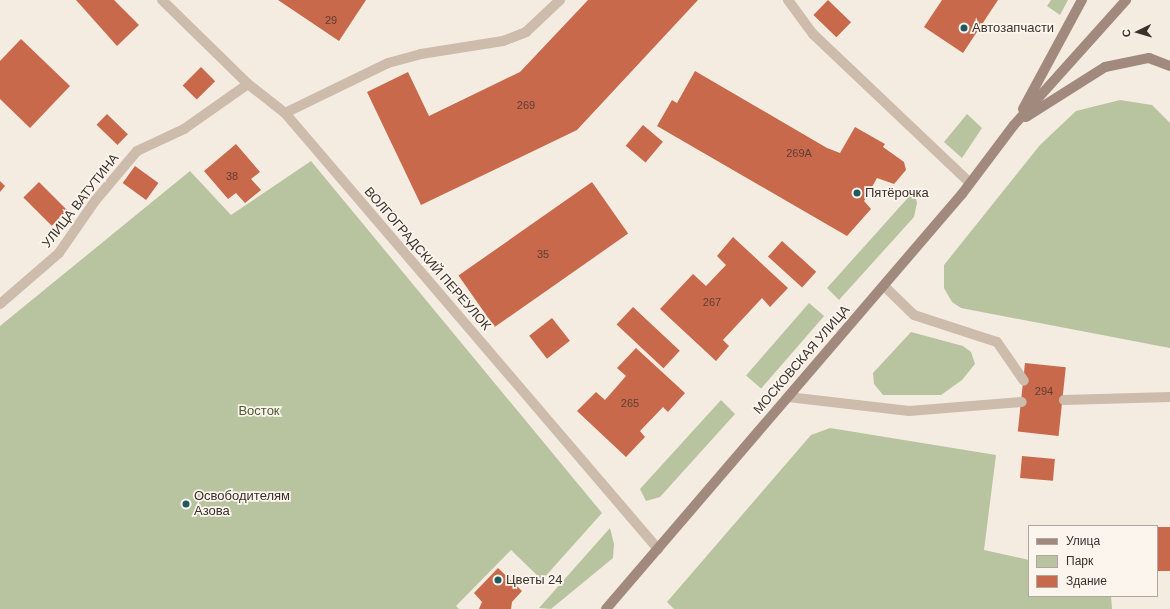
<!DOCTYPE html>
<html>
<head>
<meta charset="utf-8">
<style>
	body { margin:0 }
	#map { position:relative; width:1170px; height:609px; overflow:hidden; background:#f4ebe1; font-family:Helvetica,sans-serif }
	div>[style] { position:absolute }
	.green>* { inset:0; background:#b8c4a0; transform-origin:0 0 }
	.building>* { inset:0; background:#c8694b; transform-origin:0 0 }
	.lane>* { height:10px; margin:-5px; padding:0 5px; transform-origin:5px; border-radius:5px; background:#cdbbac }
	.street>* { height:10px; margin:-5px; padding:0 5px; transform-origin:5px; border-radius:5px; background:#cdbbac }
	.secondary>* { height:10px; margin:-5px; padding:0 5px; transform-origin:5px; border-radius:5px; background:#a18a7d }
	.dots>* { width:11px; height:11px; translate:-50% -50%; box-sizing:border-box; border:2px solid #fbf5ee; border-radius:50% }
	span { translate:-50% -50%; white-space:nowrap; text-align:center; line-height:1.15; -webkit-text-stroke:3.5px #fbf5ee; paint-order:stroke }
	.number-label { font-size:11px; color:#5e3e33 }
	.number-label span { -webkit-text-stroke-width:0 }
	.poi-label { font-size:13px; color:#3b302b }
	.left { translate:0 -50%; text-align:left }
	.street-label { font-size:13px; color:#3b302b }
	.park-label { font-size:13px; color:#4a5a2e }
	.legend { position:absolute; left:1028px; top:525px; width:130px; height:72px; box-sizing:border-box; background:#fbf5ee; border:1px solid #aea6a0; margin:0; padding:5px 7px; list-style:none; font-size:12px; color:#3b302b }
	.legend li { display:flex; align-items:center; gap:8px; height:20px }
	.legend b { width:20px; border:1px solid #aea6a0 }
	.north { position:absolute; left:1118px; top:12px; width:40px; height:40px; -webkit-text-stroke:3px #fbf5ee; paint-order:stroke; rotate:265deg; font-size:11px; font-weight:700; line-height:16px; text-align:center; color:#3b302b }
	.north::after { content:''; display:block; margin:auto; width:14px; height:18px; background:#3b302b; clip-path:polygon(50% 0,100% 100%,50% 72%,0 100%) }
</style>
</head>
<body>
<div id="map">
	<div class="green">
		<i style="clip-path:polygon(1051px 0,1068px 0,1060px 15px,1047px 6px)"></i>
		<i style="clip-path:polygon(1120px 100px,1152px 105px,1170px 123px,1170px 348px,961px 308px,952px 302px,944px 288px,944px 265px,1040px 145px,1076px 111px)"></i>
		<i style="clip-path:polygon(967px 114px,982px 128px,962px 158px,944px 142px)"></i>
		<i style="clip-path:polygon(311px 161px,602px 513px,542px 580px,511px 550px,456px 606px,459px 609px,0 609px,0 326px,190px 171px,231px 215px)"></i>
		<i style="clip-path:polygon(914px 191px,917px 203px,914px 217px,839px 300px,827px 288px)"></i>
		<i style="left:809px;top:303px;width:20px;height:96px;rotate:41deg"></i>
		<i style="clip-path:polygon(911px 332px,963px 346px,971px 352px,975px 364px,962px 380px,941px 395px,883px 395px,874px 384px,873px 373px)"></i>
		<i style="clip-path:polygon(721px 400px,735px 414px,660px 497px,646px 501px,640px 489px)"></i>
		<i style="clip-path:polygon(830px 428px,996px 455px,984px 550px,1029px 560px,1029px 596px,1111px 596px,1112px 609px,674px 609px,667px 602px,811px 435px)"></i>
		<i style="clip-path:polygon(610px 528px,614px 544px,613px 558px,551px 609px,539px 608px)"></i>
	</div>
	<div class="building">
		<i style="clip-path:polygon(76px 0,114px 0,139px 25px,117px 46px)"></i>
		<i style="clip-path:polygon(278px 0,366px 0,339px 41px)"></i>
		<i style="clip-path:polygon(588px 0,698px 0,577px 130px,421px 205px,367px 92px,408px 72px,429px 116px,520px 72px)"></i>
		<i style="left:828px;top:0;width:32px;height:21px;rotate:44deg"></i>
		<i style="clip-path:polygon(942px 0,998px 0,963px 53px,924px 27px)"></i>
		<i style="clip-path:polygon(21px 39px,70px 86px,30px 128px,0 99px,0 61px)"></i>
		<i style="left:201px;top:67px;width:20px;height:26px;rotate:45deg"></i>
		<i style="clip-path:polygon(695px 71px,827px 148px,840px 153px,855px 127px,885px 144px,883px 147px,904px 162px,906px 170px,894px 184px,877px 178px,864px 201px,871px 209px,847px 236px,657px 126px,672px 100px,677px 103px)"></i>
		<i style="left:107px;top:114px;width:29px;height:15px;rotate:44deg"></i>
		<i style="left:643px;top:125px;width:26px;height:27px;rotate:40deg"></i>
		<i style="clip-path:polygon(236px 144px,260px 172px,251px 179px,261px 190px,245px 203px,236px 193px,228px 199px,204px 171px)"></i>
		<i style="left:135px;top:166px;width:29px;height:21px;rotate:36deg"></i>
		<i style="clip-path:polygon(0 181px,5px 186px,0 192px)"></i>
		<i style="left:39px;top:182px;width:40px;height:22px;rotate:45deg"></i>
		<i style="left:592px;top:182px;width:63px;height:163px;rotate:55deg"></i>
		<i style="clip-path:polygon(733px 237px,788px 288px,770px 307px,762px 298px,723px 340px,729px 346px,716px 361px,660px 309px,693px 274px,706px 286px,726px 265px,717px 256px)"></i>
		<i style="left:782px;top:241px;width:46px;height:21px;rotate:42deg"></i>
		<i style="left:633px;top:307px;width:64px;height:24px;rotate:43deg"></i>
		<i style="left:552px;top:318px;width:29px;height:29px;rotate:52deg"></i>
		<i style="clip-path:polygon(636px 348px,685px 393px,668px 412px,663px 407px,640px 431px,645px 437px,626px 457px,577px 411px,596px 392px,605px 400px,626px 376px,617px 368px)"></i>
		<i style="left:1025px;top:363px;width:41px;height:69px;rotate:6deg"></i>
		<i style="left:1022px;top:456px;width:33px;height:22px;rotate:5deg"></i>
		<i style="left:1170px;top:527px;width:44px;height:12px;rotate:90deg"></i>
		<i style="clip-path:polygon(498px 568px,522px 591px,512px 602px,511px 609px,479px 609px,482px 602px,474px 593px)"></i>
	</div>
	<div class="lane">
		<i style="left:788px;top:0;width:42px;rotate:53.7deg"></i>
		<i style="left:813px;top:34px;width:216px;rotate:43.5deg"></i>
		<i style="left:285px;top:113px;width:114px;rotate:-25.9deg"></i>
		<i style="left:388px;top:63px;width:34px;rotate:-15deg"></i>
		<i style="left:421px;top:54px;width:83px;rotate:-9deg"></i>
		<i style="left:503px;top:41px;width:25px;rotate:-21deg"></i>
		<i style="left:526px;top:32px;width:47px;rotate:-43.3deg"></i>
		<i style="left:884px;top:286px;width:42px;rotate:44deg"></i>
		<i style="left:914px;top:315px;width:87px;rotate:18deg"></i>
		<i style="left:997px;top:342px;width:47px;rotate:55.3deg"></i>
		<i style="left:788px;top:397px;width:122px;rotate:6.6deg"></i>
		<i style="left:909px;top:411px;width:113px;rotate:-4.6deg"></i>
		<i style="left:1064px;top:400px;width:106px;rotate:-1.6deg"></i>
	</div>
	<div class="street">
		<i style="left:162px;top:0;width:120px;rotate:44.3deg"></i>
		<i style="left:248px;top:84px;width:47px;rotate:38.1deg"></i>
		<i style="left:285px;top:113px;width:574px;rotate:49.45deg"></i>
		<i style="left:0;top:304px;width:78px;rotate:-40.8deg"></i>
		<i style="left:59px;top:253px;width:63px;rotate:-55.3deg"></i>
		<i style="left:95px;top:201px;width:65px;rotate:-50deg"></i>
		<i style="left:137px;top:151px;width:52px;rotate:-25.1deg"></i>
		<i style="left:184px;top:129px;width:78px;rotate:-35.1deg"></i>
	</div>
	<div class="secondary">
		<i style="left:1023px;top:109px;width:124px;rotate:-61.6deg"></i>
		<i style="left:1026px;top:117px;width:93px;rotate:-32.3deg"></i>
		<i style="left:1105px;top:67px;width:45px;rotate:-11.6deg"></i>
		<i style="left:1149px;top:58px;width:22px;rotate:21deg"></i>
		<i style="left:606px;top:609px;width:547px;rotate:-49.38deg"></i>
		<i style="left:962px;top:194px;width:86px;rotate:-53deg"></i>
		<i style="left:1014px;top:125px;width:168px;rotate:-48.1deg"></i>
	</div>
	<div class="dots">
		<i style="left:964px;top:28px;background:#1f5a5e"></i>
		<i style="left:857px;top:193px;background:#1f5a5e"></i>
		<i style="left:186px;top:504px;background:#1f5a5e"></i>
		<i style="left:498px;top:580px;background:#1f5a5e"></i>
	</div>
	<div class="number-label">
		<span style="left:331px;top:20px">29</span>
		<span style="left:526px;top:105px">269</span>
		<span style="left:799px;top:153px">269А</span>
		<span style="left:232px;top:176px">38</span>
		<span style="left:543px;top:254px">35</span>
		<span style="left:712px;top:302px">267</span>
		<span style="left:1044px;top:391px">294</span>
		<span style="left:630px;top:403px">265</span>
	</div>
	<div class="poi-label">
		<span class="left" style="left:972px;top:28px">Автозапчасти</span>
		<span class="left" style="left:865px;top:193px">Пятёрочка</span>
		<span class="left" style="left:194px;top:504px">Освободителям<br>Азова</span>
		<span class="left" style="left:506px;top:580px">Цветы 24</span>
	</div>
	<div class="street-label">
		<span style="left:81px;top:201px;rotate:-52deg">УЛИЦА ВАТУТИНА</span>
		<span style="left:427px;top:259px;rotate:49deg">ВОЛГОГРАДСКИЙ ПЕРЕУЛОК</span>
		<span style="left:802px;top:360px;rotate:-49deg">МОСКОВСКАЯ УЛИЦА</span>
	</div>
	<div class="park-label">
		<span style="left:259px;top:411px">Восток</span>
	</div>
	<ul class="legend">
	<li><b style="height:5px;background:#a18a7d"></b>Улица</li>
	<li><b style="height:11px;background:#b8c4a0"></b>Парк</li>
	<li><b style="height:11px;background:#c8694b"></b>Здание</li>
	</ul>
	<div class="north">С</div>
</div>
</body>
</html>
